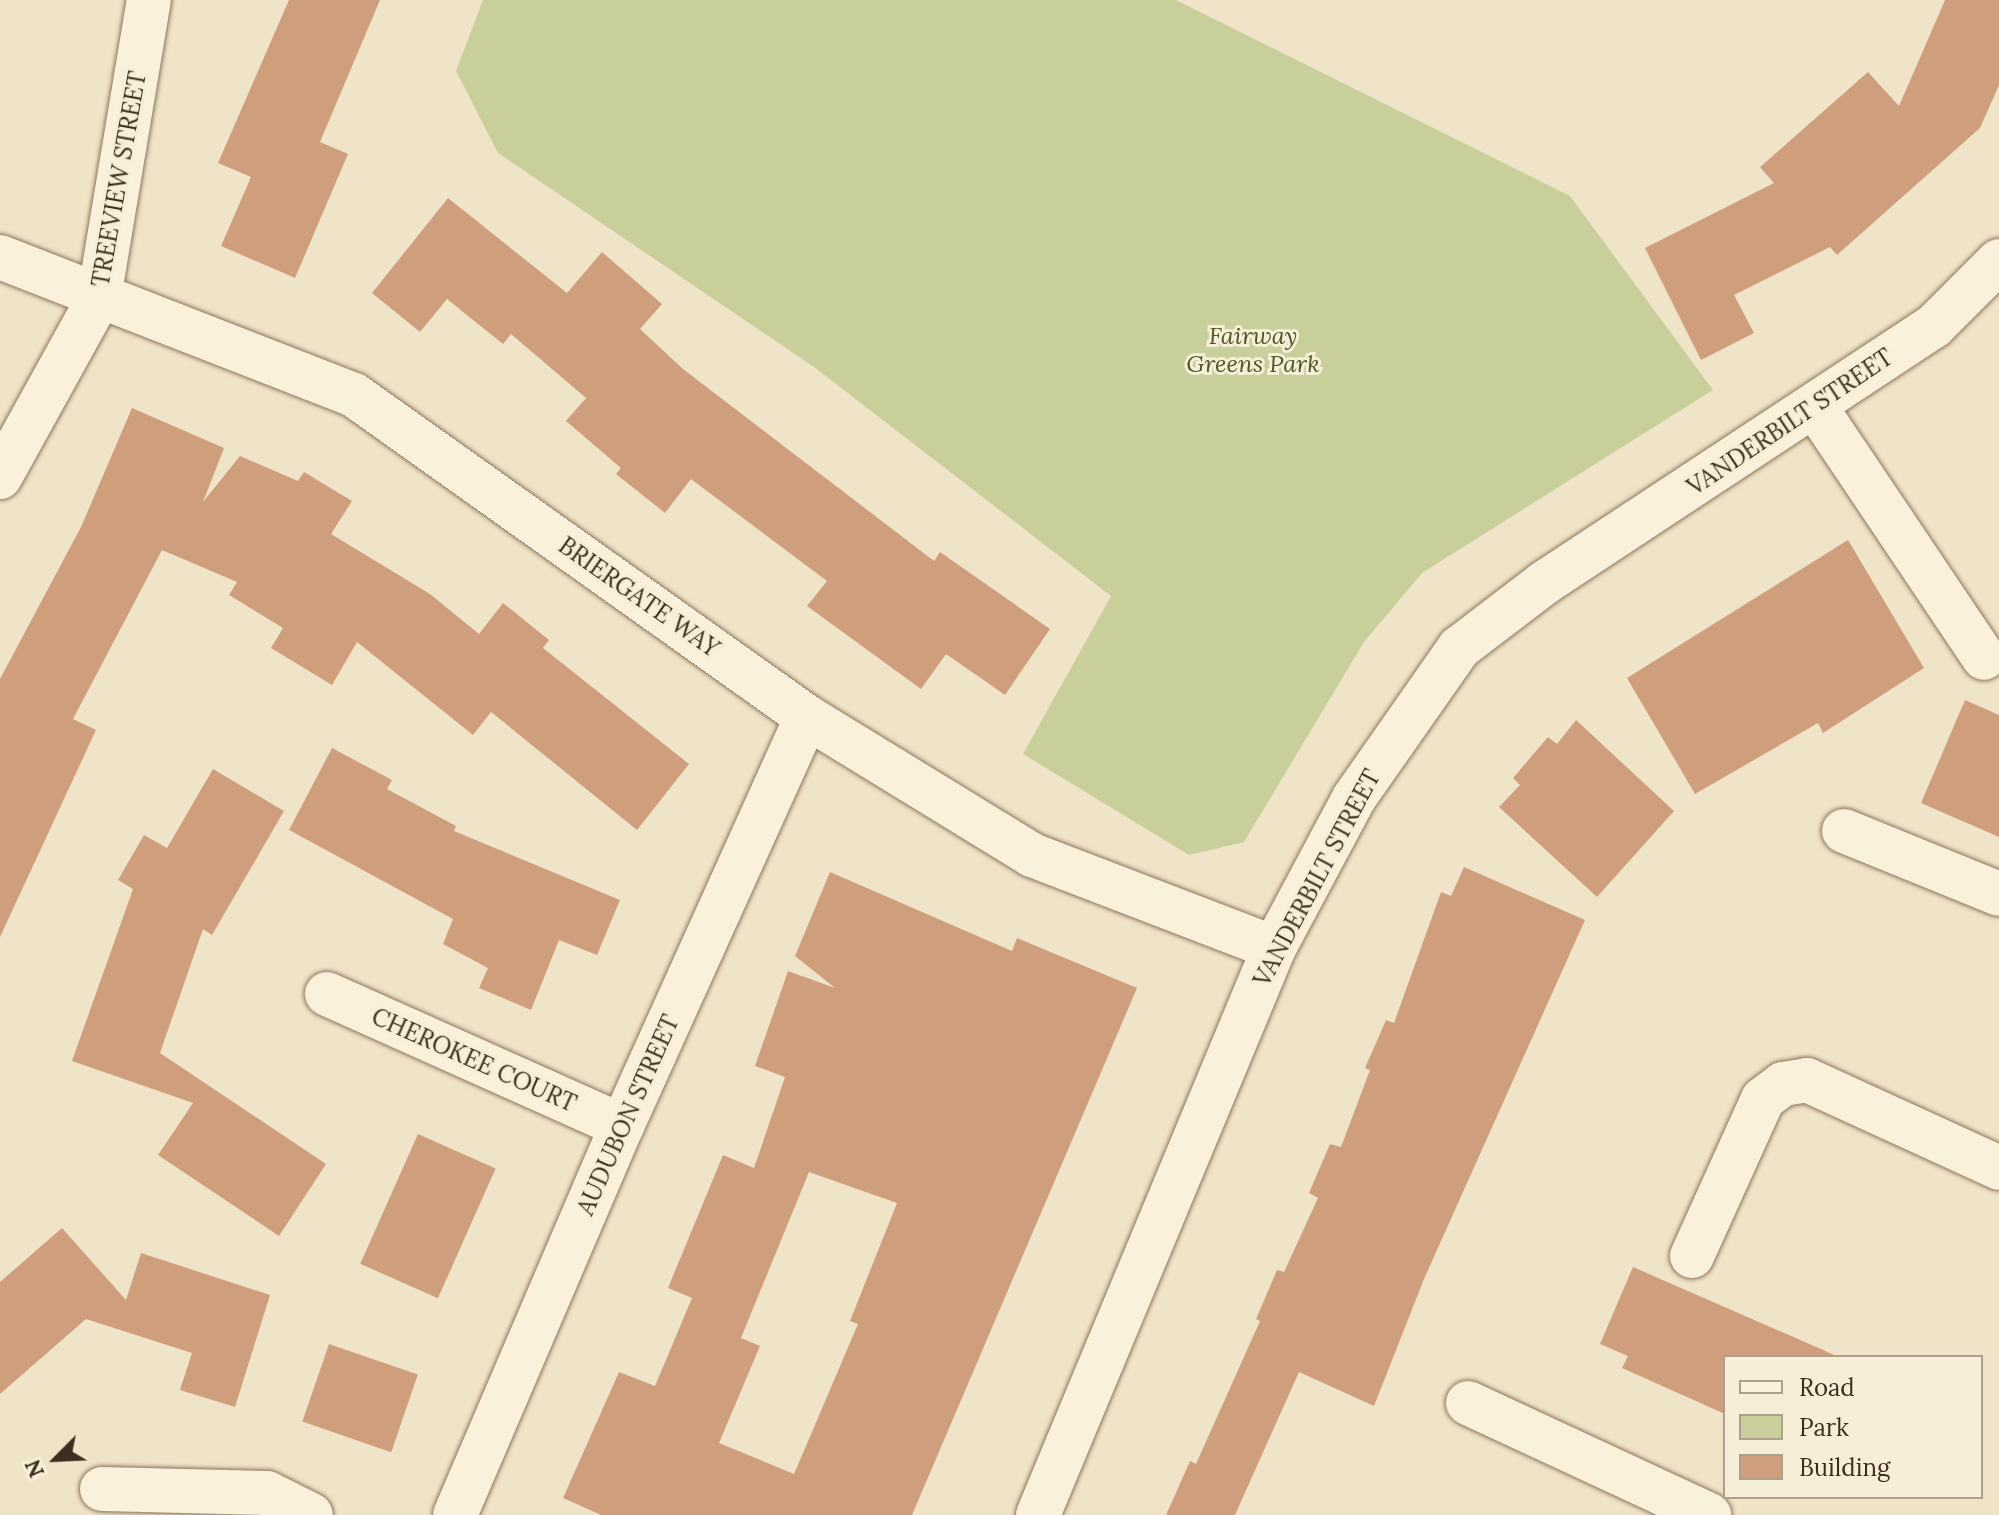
<!DOCTYPE html>
<html>
<head>
<meta charset="utf-8">
<style>
	body { margin:0 }
	#map { position:relative; width:1999px; height:1515px; overflow:hidden; background:#f0e4c8; font-family:Lora,serif }
	div>[style] { position:absolute }
	.green>* { inset:0; background:#c9cf9b }
	.building>* { inset:0; background:#cf9f7d; transform-origin:0 0 }
	.roads { filter:drop-shadow(0 0 2px #8d765c) drop-shadow(0 0 2px #8d765c) }
	.minor>* { height:44px; margin:-22px; padding:0 22px; transform-origin:22px; border-radius:22px; background:#faf1dc }
	span { translate:-50% -50%; white-space:nowrap; text-align:center; line-height:1.15; -webkit-text-stroke:6px #f7eed8; paint-order:stroke }
	.street-label { font-size:24px; color:#3d2e20 }
	.park-label { font-size:24px; color:#4d5a26; font-style:italic }
	.legend { position:absolute; left:1723px; top:1355px; width:260px; height:144px; box-sizing:border-box; background:#f7eed8; border:2px solid #ada18e; margin:0; padding:10px 14px; list-style:none; font-size:24px; color:#3d2e20 }
	.legend li { display:flex; align-items:center; gap:16px; height:40px }
	.legend b { width:40px; border:2px solid #ada18e }
	.north { position:absolute; left:16px; top:1419px; width:80px; height:80px; -webkit-text-stroke:6px #f7eed8; paint-order:stroke; rotate:246deg; font-size:22px; font-weight:700; line-height:32px; text-align:center; color:#3d2e20 }
	.north::after { content:''; display:block; margin:auto; width:28px; height:36px; background:#3d2e20; clip-path:polygon(50% 0,100% 100%,50% 72%,0 100%) }
</style>
</head>
<body>
<div id="map">
	<div class="green">
		<i style="clip-path:polygon(483px 0,1176px 0,1570px 196px,1713px 390px,1422px 573px,1364px 642px,1244px 842px,1189px 855px,1023px 754px,1111px 596px,814px 367px,498px 153px,456px 71px)"></i>
	</div>
	<div class="building">
		<i style="clip-path:polygon(289px 0,380px 0,320px 142px,348px 154px,295px 278px,221px 246px,251px 177px,218px 163px)"></i>
		<i style="clip-path:polygon(1945px 0,1999px 0,1999px 85px,1980px 128px,1837px 255px,1830px 247px,1734px 295px,1754px 333px,1701px 360px,1645px 248px,1774px 183px,1760px 167px,1868px 72px,1899px 106px)"></i>
		<i style="clip-path:polygon(448px 198px,567px 293px,602px 252px,662px 304px,640px 329px,683px 369px,934px 561px,940px 552px,1050px 629px,1005px 695px,946px 654px,921px 689px,807px 606px,827px 581px,691px 479px,665px 513px,616px 474px,621px 468px,566px 421px,586px 398px,511px 334px,503px 344px,447px 299px,420px 332px,372px 293px)"></i>
		<i style="clip-path:polygon(132px 408px,224px 448px,203px 502px,240px 456px,298px 481px,304px 472px,352px 501px,331px 534px,430px 594px,479px 634px,503px 603px,549px 640px,543px 648px,689px 764px,637px 830px,491px 712px,473px 735px,357px 642px,332px 685px,271px 648px,283px 628px,229px 595px,237px 582px,162px 550px,73px 719px,96px 730px,0 937px,0 679px,81px 527px)"></i>
		<i style="clip-path:polygon(1848px 540px,1924px 668px,1823px 733px,1818px 723px,1695px 794px,1627px 678px)"></i>
		<i style="clip-path:polygon(1965px 700px,1999px 715px,1999px 837px,1921px 803px)"></i>
		<i style="clip-path:polygon(1576px 720px,1674px 811px,1597px 897px,1499px 807px,1520px 785px,1513px 778px,1548px 737px,1557px 744px)"></i>
		<i style="clip-path:polygon(332px 748px,392px 780px,387px 789px,456px 826px,454px 831px,620px 900px,597px 955px,559px 940px,531px 1010px,479px 988px,488px 968px,443px 944px,453px 919px,289px 830px)"></i>
		<i style="clip-path:polygon(213px 769px,284px 811px,212px 935px,203px 929px,160px 1053px,326px 1164px,279px 1236px,158px 1155px,193px 1103px,72px 1061px,133px 889px,118px 880px,144px 835px,167px 848px)"></i>
		<i style="clip-path:polygon(1464px 867px,1585px 920px,1424px 1279px,1374px 1406px,1299px 1372px,1235px 1515px,1166px 1515px,1190px 1461px,1196px 1464px,1260px 1321px,1256px 1319px,1277px 1270px,1284px 1272px,1318px 1198px,1309px 1193px,1330px 1144px,1341px 1147px,1370px 1070px,1365px 1068px,1386px 1020px,1394px 1023px,1441px 892px,1451px 896px)"></i>
		<i style="clip-path:polygon(evenodd,830px 872px,1012px 951px,1017px 938px,1137px 988px,912px 1515px,601px 1515px,563px 1498px,619px 1372px,655px 1386px,692px 1298px,668px 1288px,723px 1155px,754px 1168px,785px 1077px,755px 1066px,788px 971px,835px 988px,795px 956px,830px 872px,809px 1172px,897px 1203px,850px 1321px,858px 1324px,794px 1474px,719px 1443px,760px 1346px,741px 1338px,809px 1172px)"></i>
		<i style="left:418px;top:1134px;width:85px;height:142px;rotate:24deg"></i>
		<i style="clip-path:polygon(62px 1228px,126px 1300px,141px 1253px,270px 1295px,235px 1407px,180px 1390px,192px 1353px,86px 1319px,0 1394px,0 1282px)"></i>
		<i style="clip-path:polygon(1633px 1267px,1839px 1357px,1725px 1357px,1725px 1414px,1622px 1368px,1628px 1356px,1600px 1344px)"></i>
		<i style="left:329px;top:1344px;width:94px;height:82px;rotate:19deg"></i>
	</div>
	<div class="roads">
		<div class="minor">
			<i style="left:0;top:257px;width:380px;rotate:21.3deg"></i>
			<i style="left:354px;top:395px;width:556px;rotate:35.41deg"></i>
			<i style="left:807px;top:717px;width:264px;rotate:31.5deg"></i>
			<i style="left:1032px;top:855px;width:259px;rotate:21deg"></i>
			<i style="left:1816px;top:408px;width:301px;rotate:56.1deg"></i>
			<i style="left:0;top:477px;width:205px;rotate:-61.1deg"></i>
			<i style="left:99px;top:298px;width:302px;rotate:-80.5deg"></i>
			<i style="left:1844px;top:831px;width:167px;rotate:22.1deg"></i>
			<i style="left:327px;top:994px;width:323px;rotate:24.1deg"></i>
			<i style="left:1692px;top:1256px;width:172px;rotate:-65.7deg"></i>
			<i style="left:1763px;top:1099px;width:25px;rotate:-37deg"></i>
			<i style="left:1783px;top:1084px;width:24px;rotate:-9deg"></i>
			<i style="left:1807px;top:1080px;width:211px;rotate:24.6deg"></i>
			<i style="left:1468px;top:1403px;width:266px;rotate:24.9deg"></i>
			<i style="left:102px;top:1489px;width:165px;rotate:1.4deg"></i>
			<i style="left:267px;top:1493px;width:49px;rotate:26.6deg"></i>
			<i style="left:455px;top:1515px;width:423px;rotate:-66.8deg"></i>
			<i style="left:622px;top:1126px;width:449px;rotate:-65.7deg"></i>
			<i style="left:1038px;top:1515px;width:614px;rotate:-67.4deg"></i>
			<i style="left:1274px;top:948px;width:170px;rotate:-61.9deg"></i>
			<i style="left:1354px;top:798px;width:183px;rotate:-55deg"></i>
			<i style="left:1459px;top:648px;width:107px;rotate:-37.4deg"></i>
			<i style="left:1544px;top:583px;width:467px;rotate:-33.4deg"></i>
			<i style="left:1934px;top:326px;width:92px;rotate:-45deg"></i>
		</div>
	</div>
	<div class="street-label">
		<span style="left:119px;top:179px;rotate:-80deg">TREEVIEW STREET</span>
		<span style="left:1790px;top:422px;rotate:-34deg">VANDERBILT STREET</span>
		<span style="left:639px;top:597px;rotate:35deg">BRIERGATE WAY</span>
		<span style="left:1317px;top:878px;rotate:-62deg">VANDERBILT STREET</span>
		<span style="left:474px;top:1060px;rotate:24deg">CHEROKEE COURT</span>
		<span style="left:628px;top:1115px;rotate:-66deg">AUDUBON STREET</span>
	</div>
	<div class="park-label">
		<span style="left:1253px;top:350px">Fairway<br>Greens Park</span>
	</div>
	<ul class="legend">
	<li><b style="height:10px;background:#faf1dc"></b>Road</li>
	<li><b style="height:22px;background:#c9cf9b"></b>Park</li>
	<li><b style="height:22px;background:#cf9f7d"></b>Building</li>
	</ul>
	<div class="north">N</div>
</div>
</body>
</html>
